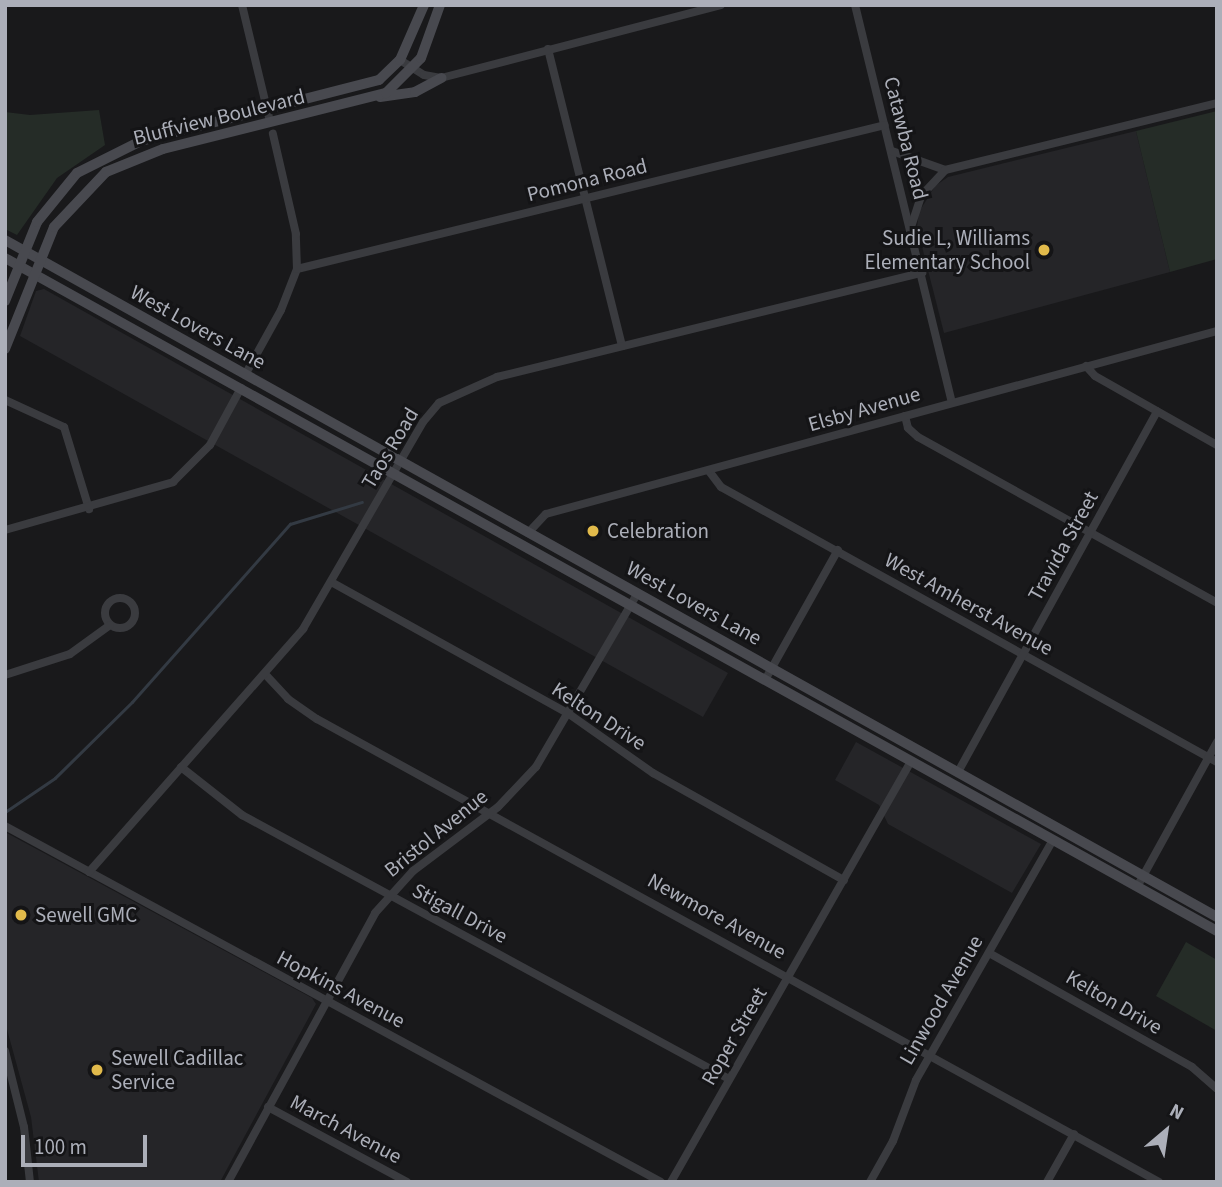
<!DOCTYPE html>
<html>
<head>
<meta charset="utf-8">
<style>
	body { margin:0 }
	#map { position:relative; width:1222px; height:1187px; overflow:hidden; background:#19191b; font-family:"Source Sans 3",sans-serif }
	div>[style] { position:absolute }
	.built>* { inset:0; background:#252528 }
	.green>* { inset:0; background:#252c27 }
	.stream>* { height:2.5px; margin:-1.25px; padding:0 1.25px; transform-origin:1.25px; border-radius:1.25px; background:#333a43 }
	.minor>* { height:8px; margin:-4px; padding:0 4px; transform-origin:4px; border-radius:4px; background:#3a3b3f }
	.minor>.ring { margin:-4px; padding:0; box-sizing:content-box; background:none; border:8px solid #3a3b3f; border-radius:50% }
	.secondary>* { height:10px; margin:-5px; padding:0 5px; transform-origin:5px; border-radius:5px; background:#48494f }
	.dots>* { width:19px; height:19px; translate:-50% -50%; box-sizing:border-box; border:4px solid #141416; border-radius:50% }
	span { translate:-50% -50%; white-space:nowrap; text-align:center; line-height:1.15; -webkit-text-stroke:6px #141416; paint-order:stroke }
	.street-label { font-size:21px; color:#acafb9 }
	.poi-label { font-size:21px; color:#acafb9 }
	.right { translate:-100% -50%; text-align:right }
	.left { translate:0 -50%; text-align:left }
	.frame { position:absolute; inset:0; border:7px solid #acafb9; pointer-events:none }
	.north { position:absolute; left:1131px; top:1096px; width:70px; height:70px; -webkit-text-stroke:5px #141416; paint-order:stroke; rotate:29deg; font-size:19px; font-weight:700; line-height:28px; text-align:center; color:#acafb9 }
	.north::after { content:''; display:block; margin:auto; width:24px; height:32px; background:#acafb9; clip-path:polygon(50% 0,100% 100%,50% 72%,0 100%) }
	.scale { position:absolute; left:21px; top:1135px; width:126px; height:32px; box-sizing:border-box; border:4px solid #acafb9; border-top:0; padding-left:9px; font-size:21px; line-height:24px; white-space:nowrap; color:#acafb9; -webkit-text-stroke:5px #141416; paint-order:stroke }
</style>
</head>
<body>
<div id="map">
	<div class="built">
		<i style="clip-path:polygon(1136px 131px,1170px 272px,944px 333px,917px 227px,919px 212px,935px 186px,948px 177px)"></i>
		<i style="clip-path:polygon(44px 289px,728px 673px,703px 717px,20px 336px,36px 291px)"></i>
		<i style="clip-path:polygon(856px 742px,1041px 844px,1012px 893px,888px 824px,879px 805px,835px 780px)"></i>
		<i style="clip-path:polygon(5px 832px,312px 998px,316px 1004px,220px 1182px,39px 1182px,31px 1117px,5px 1022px)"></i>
	</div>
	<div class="green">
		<i style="clip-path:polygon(99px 110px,105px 145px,57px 178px,17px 235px,5px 229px,5px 112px,30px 115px)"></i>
		<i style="clip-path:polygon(1217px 111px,1217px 259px,1170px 272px,1136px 131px)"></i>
		<i style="clip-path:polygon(1186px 942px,1217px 960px,1217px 1031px,1156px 996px)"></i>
	</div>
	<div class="stream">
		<i style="left:5px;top:812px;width:60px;rotate:-34.2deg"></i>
		<i style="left:55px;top:778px;width:108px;rotate:-44.6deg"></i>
		<i style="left:132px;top:702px;width:238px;rotate:-48.4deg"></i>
		<i style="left:290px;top:524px;width:75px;rotate:-17deg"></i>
	</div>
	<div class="minor">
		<i style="left:242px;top:5px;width:120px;rotate:76.5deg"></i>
		<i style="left:855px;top:5px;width:409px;rotate:76.3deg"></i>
		<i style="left:548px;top:49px;width:306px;rotate:76deg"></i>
		<i style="left:400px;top:60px;width:28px;rotate:32deg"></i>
		<i style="left:424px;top:75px;width:17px;rotate:10deg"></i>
		<i style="left:441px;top:78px;width:289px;rotate:-14.6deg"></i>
		<i style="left:892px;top:151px;width:56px;rotate:19.7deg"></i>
		<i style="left:945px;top:170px;width:280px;rotate:-13.8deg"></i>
		<i style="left:912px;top:224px;width:29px;rotate:-72deg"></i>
		<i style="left:921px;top:196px;width:35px;rotate:-47deg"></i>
		<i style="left:297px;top:269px;width:605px;rotate:-13.76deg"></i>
		<i style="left:1086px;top:366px;width:13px;rotate:48deg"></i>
		<i style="left:1095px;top:376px;width:140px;rotate:29.5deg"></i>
		<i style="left:245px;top:375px;width:74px;rotate:-61deg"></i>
		<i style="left:281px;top:310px;width:44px;rotate:-68.7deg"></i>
		<i style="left:297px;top:269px;width:35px;rotate:-92deg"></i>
		<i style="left:296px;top:234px;width:103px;rotate:-103deg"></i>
		<i style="left:5px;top:400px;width:65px;rotate:24.6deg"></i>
		<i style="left:64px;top:427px;width:86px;rotate:73deg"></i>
		<i style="left:905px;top:416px;width:12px;rotate:76deg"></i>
		<i style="left:908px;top:428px;width:13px;rotate:42deg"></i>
		<i style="left:918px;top:437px;width:342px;rotate:29deg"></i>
		<i style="left:709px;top:471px;width:20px;rotate:53deg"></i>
		<i style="left:721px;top:487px;width:567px;rotate:29.01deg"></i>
		<i style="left:5px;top:530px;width:175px;rotate:-15.9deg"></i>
		<i style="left:173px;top:482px;width:52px;rotate:-45deg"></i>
		<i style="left:210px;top:445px;width:65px;rotate:-61.5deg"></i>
		<i style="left:528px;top:533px;width:26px;rotate:-47deg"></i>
		<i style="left:546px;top:514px;width:696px;rotate:-15.26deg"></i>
		<i style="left:333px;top:583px;width:270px;rotate:29deg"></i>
		<i style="left:569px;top:714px;width:103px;rotate:35.1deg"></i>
		<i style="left:653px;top:773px;width:219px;rotate:29.3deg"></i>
		<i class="ring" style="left:105px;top:598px;width:22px;height:22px"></i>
		<i style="left:265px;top:674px;width:34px;rotate:47deg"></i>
		<i style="left:288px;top:699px;width:35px;rotate:35deg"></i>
		<i style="left:317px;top:719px;width:961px;rotate:28.81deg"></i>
		<i style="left:5px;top:675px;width:68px;rotate:-17.9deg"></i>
		<i style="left:70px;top:654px;width:49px;rotate:-35.9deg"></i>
		<i style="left:765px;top:680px;width:149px;rotate:-60.7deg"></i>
		<i style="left:181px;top:767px;width:78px;rotate:38.2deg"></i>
		<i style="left:242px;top:815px;width:554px;rotate:28.46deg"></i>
		<i style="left:958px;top:772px;width:412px;rotate:-61.1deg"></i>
		<i style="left:5px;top:826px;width:746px;rotate:28.49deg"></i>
		<i style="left:89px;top:872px;width:324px;rotate:-48.6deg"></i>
		<i style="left:303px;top:629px;width:239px;rotate:-59.9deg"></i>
		<i style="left:423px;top:422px;width:25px;rotate:-50deg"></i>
		<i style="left:439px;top:403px;width:64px;rotate:-24.1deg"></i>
		<i style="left:497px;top:377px;width:438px;rotate:-13.8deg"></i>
		<i style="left:1137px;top:887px;width:166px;rotate:-61.1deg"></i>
		<i style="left:989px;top:953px;width:233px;rotate:29.3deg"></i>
		<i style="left:1192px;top:1067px;width:33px;rotate:41deg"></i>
		<i style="left:5px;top:1051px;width:78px;rotate:76deg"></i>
		<i style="left:24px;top:1127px;width:55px;rotate:83.8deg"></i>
		<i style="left:268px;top:1107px;width:158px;rotate:28.3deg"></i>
		<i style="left:228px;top:1182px;width:307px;rotate:-61.3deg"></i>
		<i style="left:375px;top:913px;width:57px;rotate:-47.9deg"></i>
		<i style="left:413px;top:871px;width:106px;rotate:-37deg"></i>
		<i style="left:498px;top:807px;width:55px;rotate:-46.5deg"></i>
		<i style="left:536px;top:767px;width:200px;rotate:-59.7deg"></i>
		<i style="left:671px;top:1182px;width:485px;rotate:-60.3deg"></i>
		<i style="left:870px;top:1182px;width:47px;rotate:-60.7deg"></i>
		<i style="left:893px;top:1141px;width:65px;rotate:-69.3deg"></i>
		<i style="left:916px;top:1080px;width:276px;rotate:-60.3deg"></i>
		<i style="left:1047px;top:1182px;width:55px;rotate:-60.6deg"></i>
	</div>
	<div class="secondary">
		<i style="left:380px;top:97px;width:35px;rotate:-8deg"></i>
		<i style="left:415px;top:92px;width:30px;rotate:-28deg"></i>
		<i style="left:5px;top:240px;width:1388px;rotate:29.19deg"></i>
		<i style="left:5px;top:258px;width:1386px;rotate:29.04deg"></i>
		<i style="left:5px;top:301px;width:85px;rotate:-67.9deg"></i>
		<i style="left:37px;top:222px;width:63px;rotate:-50.8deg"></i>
		<i style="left:77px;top:173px;width:72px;rotate:-26.6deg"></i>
		<i style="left:141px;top:141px;width:246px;rotate:-14.4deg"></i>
		<i style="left:379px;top:80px;width:29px;rotate:-44deg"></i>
		<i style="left:400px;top:60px;width:60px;rotate:-66.4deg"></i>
		<i style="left:5px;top:349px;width:131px;rotate:-68.1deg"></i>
		<i style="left:54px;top:227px;width:76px;rotate:-46.6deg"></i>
		<i style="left:106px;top:172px;width:61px;rotate:-22deg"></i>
		<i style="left:163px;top:149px;width:230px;rotate:-14.1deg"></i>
		<i style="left:386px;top:93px;width:49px;rotate:-45deg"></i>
		<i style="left:421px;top:58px;width:56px;rotate:-70.3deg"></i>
	</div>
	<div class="dots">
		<i style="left:1044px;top:250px;background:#e1ba4b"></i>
		<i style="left:593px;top:531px;background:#e1ba4b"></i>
		<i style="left:21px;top:915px;background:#e1ba4b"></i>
		<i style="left:97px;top:1070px;background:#e1ba4b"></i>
	</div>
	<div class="street-label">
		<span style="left:219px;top:117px;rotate:-14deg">Bluffview Boulevard</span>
		<span style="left:906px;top:138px;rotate:76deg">Catawba Road</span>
		<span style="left:587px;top:180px;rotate:-14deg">Pomona Road</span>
		<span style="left:198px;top:327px;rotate:29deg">West Lovers Lane</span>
		<span style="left:864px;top:409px;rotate:-16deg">Elsby Avenue</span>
		<span style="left:390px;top:448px;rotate:-59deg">Taos Road</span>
		<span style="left:1063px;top:546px;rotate:-61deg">Travida Street</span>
		<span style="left:694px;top:603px;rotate:29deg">West Lovers Lane</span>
		<span style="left:969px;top:604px;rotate:29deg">West Amherst Avenue</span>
		<span style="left:599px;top:716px;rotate:33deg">Kelton Drive</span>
		<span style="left:436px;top:833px;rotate:-39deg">Bristol Avenue</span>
		<span style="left:460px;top:913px;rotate:28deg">Stigall Drive</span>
		<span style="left:717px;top:916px;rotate:29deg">Newmore Avenue</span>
		<span style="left:341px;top:989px;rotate:28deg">Hopkins Avenue</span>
		<span style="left:941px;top:1000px;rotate:-60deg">Linwood Avenue</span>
		<span style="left:1114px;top:1002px;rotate:30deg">Kelton Drive</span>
		<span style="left:734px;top:1036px;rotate:-60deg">Roper Street</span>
		<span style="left:346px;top:1129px;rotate:28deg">March Avenue</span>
	</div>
	<div class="poi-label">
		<span class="right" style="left:1030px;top:250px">Sudie L, Williams<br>Elementary School</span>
		<span class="left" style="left:607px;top:531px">Celebration</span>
		<span class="left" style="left:35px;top:915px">Sewell GMC</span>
		<span class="left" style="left:111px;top:1070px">Sewell Cadillac<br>Service</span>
	</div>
	<div class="frame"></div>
	<div class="north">N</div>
	<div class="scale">100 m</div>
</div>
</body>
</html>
